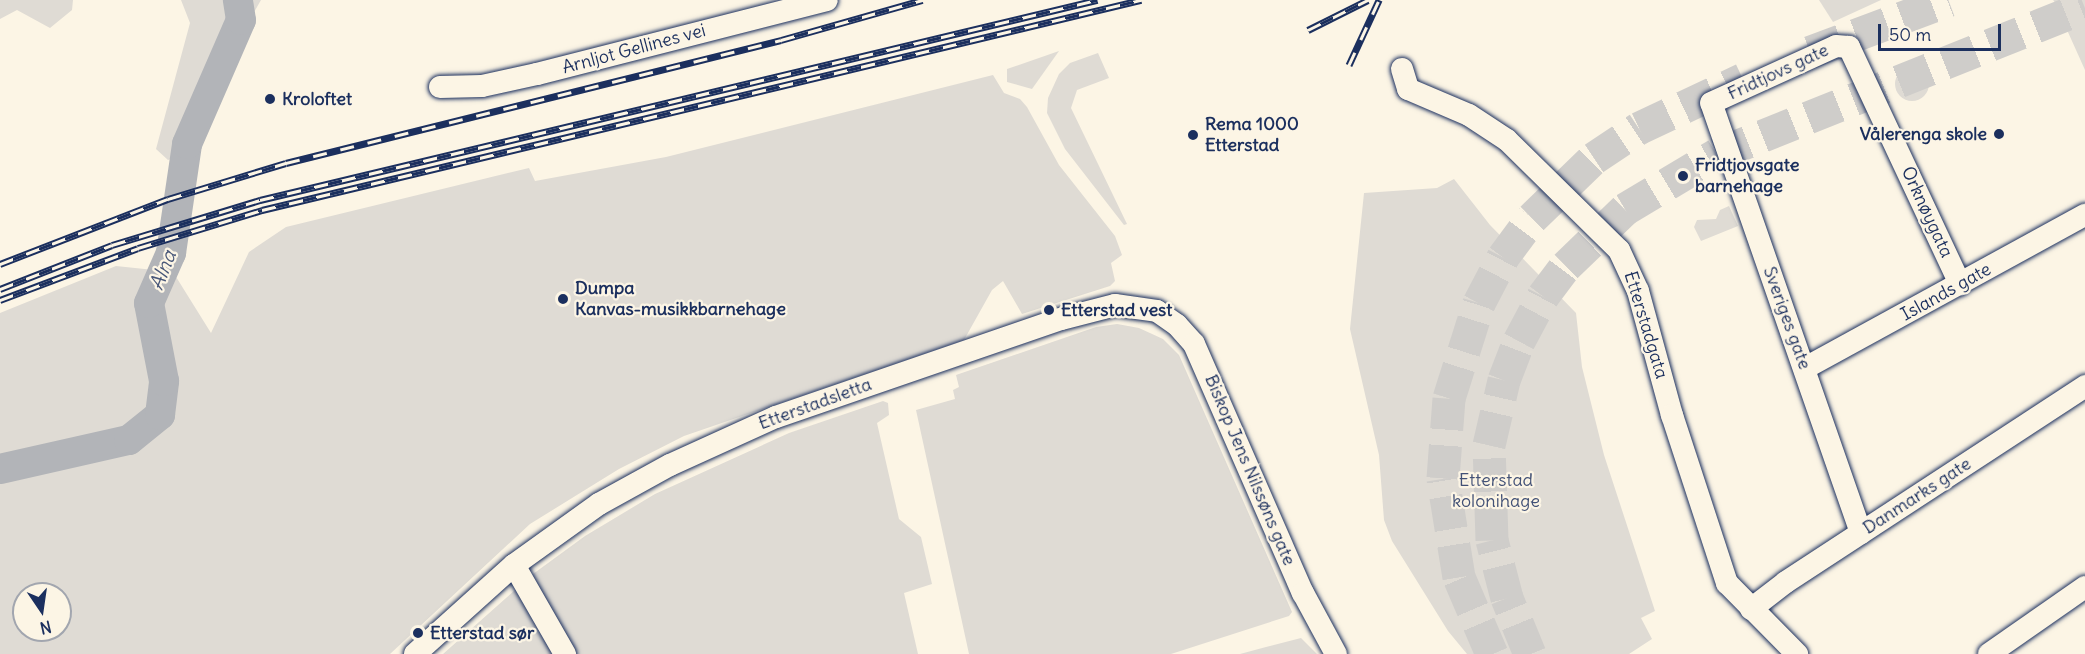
<!DOCTYPE html>
<html>
<head>
<meta charset="utf-8">
<style>
	body { margin:0 }
	#map { position:relative; width:2085px; height:654px; overflow:hidden; background:#fcf5e5; font-family:Delius,sans-serif }
	div>[style] { position:absolute }
	.green>* { inset:0; background:#dfdbd4 }
	.round { border-radius:50% }
	.river>* { height:30px; margin:-15px; padding:0 15px; transform-origin:15px; border-radius:15px; background:#b2b4b8 }
	.highway-tunnel>* { height:33px; margin-top:-16.5px; transform-origin:0; background:repeating-linear-gradient(90deg,#cfcdca 0 33px,transparent 0 49px) }
	.roads { filter:drop-shadow(0 0 2px #1b2f5e) drop-shadow(0 0 2px #1b2f5e) }
	.minor>* { height:22px; margin:-11px; padding:0 11px; transform-origin:11px; border-radius:11px; background:#fcf5e5 }
	.rail>* { height:7px; margin-top:-3.5px; transform-origin:0; background:repeating-linear-gradient(90deg,#fcf5e5 0 14px,#1b2f5e 0 28px); box-sizing:border-box; border-block:2px solid #1b2f5e }
	.dots>* { width:16px; height:16px; translate:-50% -50%; box-sizing:border-box; border:3px solid #fcf5e5; border-radius:50% }
	span { translate:-50% -50%; white-space:nowrap; text-align:center; line-height:1.15; -webkit-text-stroke:4.5px #fcf5e5; paint-order:stroke }
	.street-label { font-size:18px; color:#1b2f5e }
	.poi-label { font-size:18px; color:#1b2f5e; font-weight:700 }
	.left { translate:0 -50%; text-align:left }
	.right { translate:-100% -50%; text-align:right }
	.park-label { font-size:18px; color:#425176 }
	.water-label { font-size:20px; color:#485779; font-style:italic }
	.north { position:absolute; left:12px; top:582px; width:60px; height:60px; box-sizing:border-box; background:#fcf5e5; border:2px solid #a2a6af; border-radius:50%; rotate:167deg; font-size:16px; font-weight:700; line-height:24px; text-align:center; color:#1b2f5e }
	.north::after { content:''; display:block; margin:auto; width:21px; height:27px; background:#1b2f5e; clip-path:polygon(50% 0,100% 100%,50% 72%,0 100%) }
	.scale { position:absolute; left:1878px; top:24px; width:123px; height:27px; box-sizing:border-box; border:3px solid #1b2f5e; border-top:0; padding-left:8px; font-size:18px; line-height:21px; white-space:nowrap; color:#1b2f5e; -webkit-text-stroke:4px #fcf5e5; paint-order:stroke }
</style>
</head>
<body>
<div id="map">
	<div class="green">
		<i style="clip-path:polygon(0 0,73px 0,72px 10px,50px 28px,17px 10px,0 19px)"></i>
		<i style="clip-path:polygon(181px 0,261px 0,194px 117px,184px 154px,168px 160px,156px 149px,190px 23px)"></i>
		<i style="clip-path:polygon(1819px 0,1881px 0,1833px 22px)"></i>
		<i style="clip-path:polygon(2053px 0,2085px 0,2085px 70px,2054px 1px)"></i>
		<i style="clip-path:polygon(1059px 51px,1032px 89px,1007px 82px,1007px 69px)"></i>
		<i style="clip-path:polygon(1098px 53px,1109px 78px,1077px 90px,1071px 108px,1127px 224px,1124px 225px,1065px 149px,1047px 113px,1048px 98px,1059px 74px,1070px 63px)"></i>
		<i class="round" style="left:1895px;top:67px;width:34px;height:34px"></i>
		<i style="clip-path:polygon(evenodd,993px 75px,1004px 93px,1020px 99px,1027px 107px,1059px 165px,1115px 236px,1122px 255px,1111px 263px,1115px 281px,1110px 286px,1022px 314px,1003px 281px,992px 290px,964px 340px,684px 436px,619px 469px,530px 524px,390px 654px,0 654px,0 313px,116px 266px,173px 272px,211px 333px,249px 252px,286px 227px,529px 168px,535px 181px,666px 157px,993px 75px,24px 594px,60px 594px,60px 630px,24px 630px,24px 594px)"></i>
		<i style="clip-path:polygon(1454px 179px,1490px 225px,1576px 313px,1582px 367px,1604px 455px,1655px 611px,1641px 618px,1652px 639px,1629px 654px,1467px 654px,1448px 631px,1392px 541px,1384px 520px,1379px 455px,1350px 329px,1364px 193px,1437px 188px)"></i>
		<i style="clip-path:polygon(1729px 206px,1738px 226px,1701px 241px,1694px 227px,1697px 220px,1716px 219px,1720px 210px)"></i>
		<i style="clip-path:polygon(1117px 324px,1139px 328px,1163px 339px,1179px 355px,1292px 612px,1289px 616px,1171px 654px,969px 654px,916px 410px,955px 399px,953px 390px,959px 387px,956px 375px,1096px 327px)"></i>
		<i style="clip-path:polygon(883px 401px,888px 403px,889px 415px,877px 423px,899px 519px,921px 537px,932px 584px,904px 593px,918px 654px,443px 654px,533px 574px,585px 536px,655px 494px,789px 433px)"></i>
		<i style="clip-path:polygon(1301px 638px,1317px 654px,1240px 654px,1266px 647px)"></i>
	</div>
	<div class="river">
		<i style="left:0;top:469px;width:132px;rotate:-12.7deg"></i>
		<i style="left:129px;top:440px;width:40px;rotate:-39deg"></i>
		<i style="left:160px;top:415px;width:34px;rotate:-83deg"></i>
		<i style="left:164px;top:381px;width:79px;rotate:-100.9deg"></i>
		<i style="left:149px;top:303px;width:55px;rotate:-66.3deg"></i>
		<i style="left:171px;top:253px;width:110px;rotate:-81.6deg"></i>
		<i style="left:187px;top:144px;width:135px;rotate:-66.5deg"></i>
		<i style="left:241px;top:20px;width:20px;rotate:-99deg"></i>
	</div>
	<div class="highway-tunnel">
		<i style="left:1810px;top:52px;width:148px;rotate:-20.5deg"></i>
		<i style="left:1492px;top:654px;width:84px;rotate:-113.2deg"></i>
		<i style="left:1459px;top:577px;width:100px;rotate:-99.2deg"></i>
		<i style="left:1443px;top:478px;width:80px;rotate:-85.7deg"></i>
		<i style="left:1449px;top:398px;width:100px;rotate:-72.5deg"></i>
		<i style="left:1479px;top:303px;width:52px;rotate:-62.4deg"></i>
		<i style="left:1503px;top:257px;width:49px;rotate:-53.4deg"></i>
		<i style="left:1532px;top:218px;width:86px;rotate:-44.1deg"></i>
		<i style="left:1594px;top:158px;width:54px;rotate:-33.7deg"></i>
		<i style="left:1639px;top:128px;width:115px;rotate:-25.2deg"></i>
		<i style="left:1530px;top:654px;width:61px;rotate:-112.3deg"></i>
		<i style="left:1507px;top:598px;width:60px;rotate:-104.5deg"></i>
		<i style="left:1492px;top:540px;width:95px;rotate:-91.8deg"></i>
		<i style="left:1489px;top:445px;width:67px;rotate:-77deg"></i>
		<i style="left:1504px;top:380px;width:42px;rotate:-69deg"></i>
		<i style="left:1519px;top:341px;width:51px;rotate:-61.9deg"></i>
		<i style="left:1543px;top:296px;width:38px;rotate:-53deg"></i>
		<i style="left:1566px;top:266px;width:82px;rotate:-44deg"></i>
		<i style="left:1625px;top:209px;width:107px;rotate:-30.9deg"></i>
		<i style="left:1717px;top:154px;width:396px;rotate:-21.8deg"></i>
	</div>
	<div class="roads">
		<div class="minor">
			<i style="left:1402px;top:69px;width:21px;rotate:73deg"></i>
			<i style="left:1408px;top:89px;width:66px;rotate:23.1deg"></i>
			<i style="left:1469px;top:115px;width:45px;rotate:33.3deg"></i>
			<i style="left:1507px;top:140px;width:157px;rotate:44.5deg"></i>
			<i style="left:1619px;top:250px;width:45px;rotate:65.1deg"></i>
			<i style="left:1638px;top:291px;width:129px;rotate:74.7deg"></i>
			<i style="left:1672px;top:415px;width:177px;rotate:71.9deg"></i>
			<i style="left:1727px;top:583px;width:100px;rotate:45.4deg"></i>
			<i style="left:440px;top:87px;width:42px;rotate:-1.4deg"></i>
			<i style="left:482px;top:86px;width:56px;rotate:-12.3deg"></i>
			<i style="left:537px;top:74px;width:299px;rotate:-14.3deg"></i>
			<i style="left:1805px;top:368px;width:319px;rotate:-28.7deg"></i>
			<i style="left:1861px;top:533px;width:455px;rotate:-109.2deg"></i>
			<i style="left:1711px;top:103px;width:137px;rotate:-24.5deg"></i>
			<i style="left:1836px;top:46px;width:13px;rotate:4deg"></i>
			<i style="left:1849px;top:47px;width:262px;rotate:64.9deg"></i>
			<i style="left:514px;top:565px;width:103px;rotate:60.2deg"></i>
			<i style="left:1751px;top:609px;width:44px;rotate:-37.6deg"></i>
			<i style="left:1786px;top:582px;width:358px;rotate:-33.2deg"></i>
			<i style="left:415px;top:654px;width:133px;rotate:-42deg"></i>
			<i style="left:514px;top:565px;width:105px;rotate:-35.7deg"></i>
			<i style="left:599px;top:504px;width:81px;rotate:-28.8deg"></i>
			<i style="left:670px;top:465px;width:116px;rotate:-24.4deg"></i>
			<i style="left:776px;top:417px;width:301px;rotate:-19deg"></i>
			<i style="left:1061px;top:319px;width:56px;rotate:-14.5deg"></i>
			<i style="left:1115px;top:305px;width:42px;rotate:8.1deg"></i>
			<i style="left:1157px;top:311px;width:24px;rotate:35deg"></i>
			<i style="left:1177px;top:325px;width:25px;rotate:48deg"></i>
			<i style="left:1194px;top:344px;width:272px;rotate:66.4deg"></i>
			<i style="left:1303px;top:593px;width:69px;rotate:61.6deg"></i>
			<i style="left:1989px;top:654px;width:117px;rotate:-34.9deg"></i>
		</div>
	</div>
	<div class="rail">
		<i style="left:1308px;top:30px;width:67px;rotate:-26.6deg"></i>
		<i style="left:1349px;top:65px;width:72px;rotate:-65.2deg"></i>
		<i style="left:0;top:264px;width:180px;rotate:-21.2deg"></i>
		<i style="left:168px;top:199px;width:123px;rotate:-17deg"></i>
		<i style="left:286px;top:163px;width:510px;rotate:-13.95deg"></i>
		<i style="left:781px;top:40px;width:147px;rotate:-15.8deg"></i>
		<i style="left:0;top:289px;width:120px;rotate:-21.4deg"></i>
		<i style="left:112px;top:245px;width:155px;rotate:-16.9deg"></i>
		<i style="left:260px;top:200px;width:861px;rotate:-13.44deg"></i>
		<i style="left:0;top:300px;width:147px;rotate:-20.6deg"></i>
		<i style="left:138px;top:248px;width:130px;rotate:-17deg"></i>
		<i style="left:262px;top:210px;width:904px;rotate:-13.44deg"></i>
	</div>
	<div class="dots">
		<i style="left:270px;top:99px;background:#1b2f5e"></i>
		<i style="left:1999px;top:134px;background:#1b2f5e"></i>
		<i style="left:1193px;top:135px;background:#1b2f5e"></i>
		<i style="left:1683px;top:176px;background:#1b2f5e"></i>
		<i style="left:563px;top:299px;background:#1b2f5e"></i>
		<i style="left:1049px;top:310px;background:#1b2f5e"></i>
		<i style="left:418px;top:633px;background:#1b2f5e"></i>
	</div>
	<div class="street-label">
		<span style="left:634px;top:49px;rotate:-15deg">Arnljot Gellines vei</span>
		<span style="left:1778px;top:72px;rotate:-25deg">Fridtjovs gate</span>
		<span style="left:1927px;top:212px;rotate:65deg">Orknøygata</span>
		<span style="left:1946px;top:292px;rotate:-29deg">Islands gate</span>
		<span style="left:1787px;top:318px;rotate:70deg">Sveriges gate</span>
		<span style="left:1646px;top:325px;rotate:73deg">Etterstadgata</span>
		<span style="left:815px;top:404px;rotate:-20deg">Etterstadsletta</span>
		<span style="left:1250px;top:470px;rotate:67deg">Biskop Jens Nilssøns gate</span>
		<span style="left:1917px;top:496px;rotate:-33deg">Danmarks gate</span>
	</div>
	<div class="poi-label">
		<span class="left" style="left:282px;top:99px">Kroloftet</span>
		<span class="left" style="left:1205px;top:135px">Rema 1000<br>Etterstad</span>
		<span class="right" style="left:1987px;top:134px">Vålerenga skole</span>
		<span class="left" style="left:1695px;top:176px">Fridtjovsgate<br>barnehage</span>
		<span class="left" style="left:575px;top:299px">Dumpa<br>Kanvas-musikkbarnehage</span>
		<span class="left" style="left:1061px;top:310px">Etterstad vest</span>
		<span class="left" style="left:430px;top:633px">Etterstad sør</span>
	</div>
	<div class="park-label">
		<span style="left:1496px;top:491px">Etterstad<br>kolonihage</span>
	</div>
	<div class="water-label">
		<span style="left:162px;top:270px;rotate:-69deg">Alna</span>
	</div>
	<div class="north">N</div>
	<div class="scale">50 m</div>
</div>
</body>
</html>
